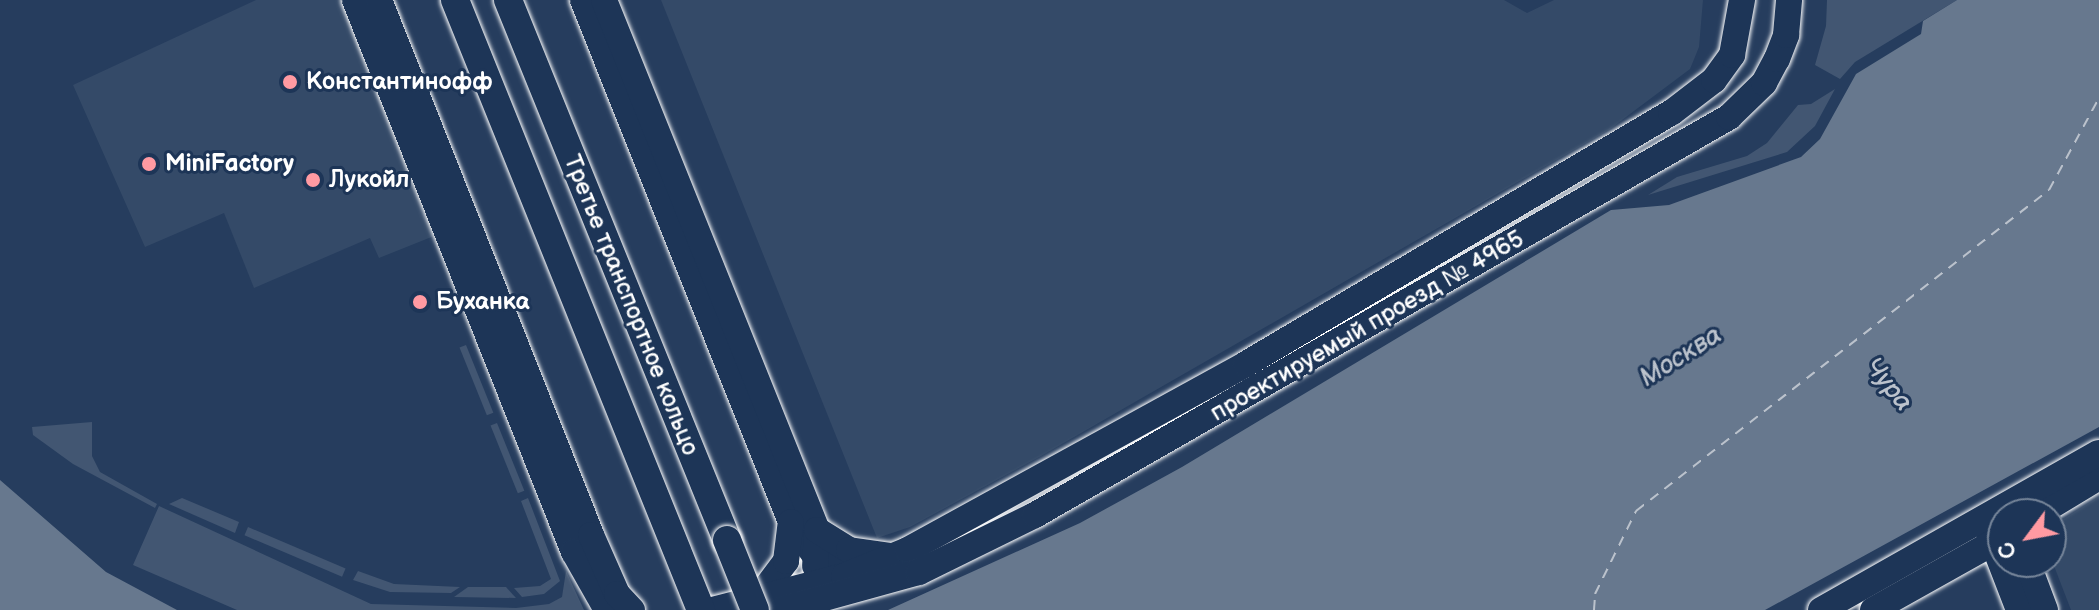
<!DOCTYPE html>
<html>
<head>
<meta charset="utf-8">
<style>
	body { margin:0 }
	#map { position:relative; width:2099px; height:610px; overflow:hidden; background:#263d5e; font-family:"Balsamiq Sans",sans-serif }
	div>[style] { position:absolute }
	.built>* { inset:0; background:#344a68 }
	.green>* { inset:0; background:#425672; transform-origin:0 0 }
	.water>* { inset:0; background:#67788e }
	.ferry>* { height:2px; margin-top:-1px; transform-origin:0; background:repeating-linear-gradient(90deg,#bbc2cc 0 10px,transparent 0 18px) }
	.roads { filter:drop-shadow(0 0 2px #fff) drop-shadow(0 0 2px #fff) }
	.secondary>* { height:26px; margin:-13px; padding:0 13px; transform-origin:13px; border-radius:13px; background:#1d3557 }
	.primary>* { height:28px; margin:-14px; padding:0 14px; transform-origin:14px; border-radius:14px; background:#1d3557 }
	.bridges { filter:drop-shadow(0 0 2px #fff) drop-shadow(0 0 2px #fff) }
	.primary-bridge>* { height:28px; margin:-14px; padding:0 14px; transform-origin:14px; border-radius:14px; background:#1d3557 }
	.dots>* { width:22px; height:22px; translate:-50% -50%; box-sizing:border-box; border:4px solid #1d3557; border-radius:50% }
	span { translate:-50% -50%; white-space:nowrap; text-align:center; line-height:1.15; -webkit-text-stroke:6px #1d3557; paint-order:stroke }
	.poi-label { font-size:24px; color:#fff; font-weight:700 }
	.left { translate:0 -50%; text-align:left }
	.street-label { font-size:24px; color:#fff }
	.water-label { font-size:26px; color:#bbc2cc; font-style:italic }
	.north { position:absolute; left:1987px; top:498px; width:80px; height:80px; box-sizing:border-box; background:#1d3557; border:2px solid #77869a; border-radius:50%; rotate:238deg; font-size:22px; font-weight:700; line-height:32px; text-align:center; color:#fff }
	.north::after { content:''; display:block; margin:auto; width:28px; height:36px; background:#ff9aa2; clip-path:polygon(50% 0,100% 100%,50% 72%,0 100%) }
</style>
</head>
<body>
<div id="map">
	<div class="built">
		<i style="clip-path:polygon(256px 0,346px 0,439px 234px,379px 258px,370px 238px,254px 288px,224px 213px,145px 247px,73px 85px)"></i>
		<i style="clip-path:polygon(661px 0,1504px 0,1527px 13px,1554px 0,1703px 0,1699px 47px,1690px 69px,1610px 129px,1041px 456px,910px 527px,877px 538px)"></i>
		<i style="clip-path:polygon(2099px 497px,2099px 610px,2071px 610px,2051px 558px,2051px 527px)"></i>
	</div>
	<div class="green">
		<i style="clip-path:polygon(1827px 0,1957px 0,1855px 62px,1840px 79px,1815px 65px,1826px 26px)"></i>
		<i style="clip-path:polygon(1835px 89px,1815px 126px,1787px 152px,1648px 195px,1677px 177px,1747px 156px,1767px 143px,1798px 105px,1811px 104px)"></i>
		<i style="left:466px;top:345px;width:73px;height:7px;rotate:68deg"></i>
		<i style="clip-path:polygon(92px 422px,92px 456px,100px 472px,157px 504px,155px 508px,73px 464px,33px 435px,32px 427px)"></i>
		<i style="left:497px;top:423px;width:73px;height:7px;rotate:68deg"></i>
		<i style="clip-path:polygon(182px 498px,239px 522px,235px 533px,169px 504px)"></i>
		<i style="clip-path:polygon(528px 498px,560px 581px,544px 594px,522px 597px,514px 588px,540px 586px,551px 579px,521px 501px)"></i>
		<i style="clip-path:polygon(159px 506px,371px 604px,516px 608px,549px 604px,562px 597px,566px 571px,584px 610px,237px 610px,133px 565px)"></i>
		<i style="left:248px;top:527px;width:106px;height:9px;rotate:23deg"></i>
		<i style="clip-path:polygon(358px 571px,394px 584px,460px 587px,451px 593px,390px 592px,353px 580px)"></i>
		<i style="clip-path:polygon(468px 587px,506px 587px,516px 598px,454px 597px)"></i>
	</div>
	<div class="water">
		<i style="clip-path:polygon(1957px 0,2099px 0,2099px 427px,1765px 610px,888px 610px,1080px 523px,1182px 467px,1611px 210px,1669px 205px,1801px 157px,1820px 139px,1856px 74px,1921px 34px,1923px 21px)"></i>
		<i style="clip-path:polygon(0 480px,106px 572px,177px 610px,0 610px)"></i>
	</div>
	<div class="ferry">
		<i style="left:1594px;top:610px;width:16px;rotate:-86deg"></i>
		<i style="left:1595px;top:594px;width:93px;rotate:-63.7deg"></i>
		<i style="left:1636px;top:511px;width:523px;rotate:-37.86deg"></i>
		<i style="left:2049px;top:190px;width:105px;rotate:-61.5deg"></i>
	</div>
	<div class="roads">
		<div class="secondary">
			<i style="left:355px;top:0;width:594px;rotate:68.36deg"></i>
			<i style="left:574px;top:552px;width:67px;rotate:60.4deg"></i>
			<i style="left:379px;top:0;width:575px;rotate:68.38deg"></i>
			<i style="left:591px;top:535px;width:64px;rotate:66.2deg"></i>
			<i style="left:617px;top:594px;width:22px;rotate:47deg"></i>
			<i style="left:583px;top:0;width:562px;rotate:68.27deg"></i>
			<i style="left:791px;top:522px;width:47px;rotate:54.6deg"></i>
			<i style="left:818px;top:560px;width:39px;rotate:29deg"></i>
			<i style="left:604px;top:0;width:571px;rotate:68.11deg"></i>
			<i style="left:817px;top:530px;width:36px;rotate:93deg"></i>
			<i style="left:2038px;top:514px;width:71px;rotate:-31.2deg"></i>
			<i style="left:1987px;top:527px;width:89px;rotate:68.9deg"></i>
			<i style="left:817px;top:530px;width:38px;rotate:32deg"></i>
			<i style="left:849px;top:550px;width:41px;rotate:8.3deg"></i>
			<i style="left:2027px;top:562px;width:51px;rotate:69.4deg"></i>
			<i style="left:759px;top:597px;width:45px;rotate:-53.1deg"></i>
			<i style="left:786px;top:561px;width:39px;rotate:-83deg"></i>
			<i style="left:712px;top:610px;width:136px;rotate:-14.4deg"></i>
			<i style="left:844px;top:576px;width:69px;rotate:-22.1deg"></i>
			<i style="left:908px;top:550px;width:386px;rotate:-28.8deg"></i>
			<i style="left:1246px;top:364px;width:494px;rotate:-30.6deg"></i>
			<i style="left:1671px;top:113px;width:54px;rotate:-37.5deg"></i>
			<i style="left:1714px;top:80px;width:31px;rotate:-54deg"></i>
			<i style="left:1732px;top:55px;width:56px;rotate:-79.7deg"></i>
			<i style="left:781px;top:610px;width:143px;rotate:-15.4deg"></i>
			<i style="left:919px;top:572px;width:129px;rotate:-26.2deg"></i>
			<i style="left:1035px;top:515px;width:800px;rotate:-29.83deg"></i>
			<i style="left:1729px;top:117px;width:49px;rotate:-44.2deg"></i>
			<i style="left:1764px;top:83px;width:27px;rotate:-62deg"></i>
			<i style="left:1777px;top:59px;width:26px;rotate:-69deg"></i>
			<i style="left:1786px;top:35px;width:35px;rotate:-85deg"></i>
			<i style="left:1821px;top:610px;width:319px;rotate:-29.5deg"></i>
			<i style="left:1873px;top:610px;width:149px;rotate:-29.3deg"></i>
		</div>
		<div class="primary">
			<i style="left:455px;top:0;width:658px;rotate:68.04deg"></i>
			<i style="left:508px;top:0;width:583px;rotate:67.92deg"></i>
		</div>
	</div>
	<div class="bridges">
		<div class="primary-bridge">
			<i style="left:727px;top:540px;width:75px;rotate:68.2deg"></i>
		</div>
	</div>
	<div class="dots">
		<i style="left:290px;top:82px;background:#ff9aa2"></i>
		<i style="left:149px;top:164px;background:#ff9aa2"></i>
		<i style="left:313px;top:180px;background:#ff9aa2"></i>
		<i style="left:420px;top:302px;background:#ff9aa2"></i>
	</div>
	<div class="poi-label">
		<span class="left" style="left:306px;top:82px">Константинофф</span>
		<span class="left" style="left:165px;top:164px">MiniFactory</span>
		<span class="left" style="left:329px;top:180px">Лукойл</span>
		<span class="left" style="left:436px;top:302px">Буханка</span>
	</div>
	<div class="street-label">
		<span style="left:631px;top:305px;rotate:68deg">Третье транспортное кольцо</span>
		<span style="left:1367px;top:326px;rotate:-30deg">проектируемый проезд № 4965</span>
	</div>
	<div class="water-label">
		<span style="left:1681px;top:357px;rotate:-32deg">Москва</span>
		<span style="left:1888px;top:385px;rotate:51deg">Чура</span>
	</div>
	<div class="north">С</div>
</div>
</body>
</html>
